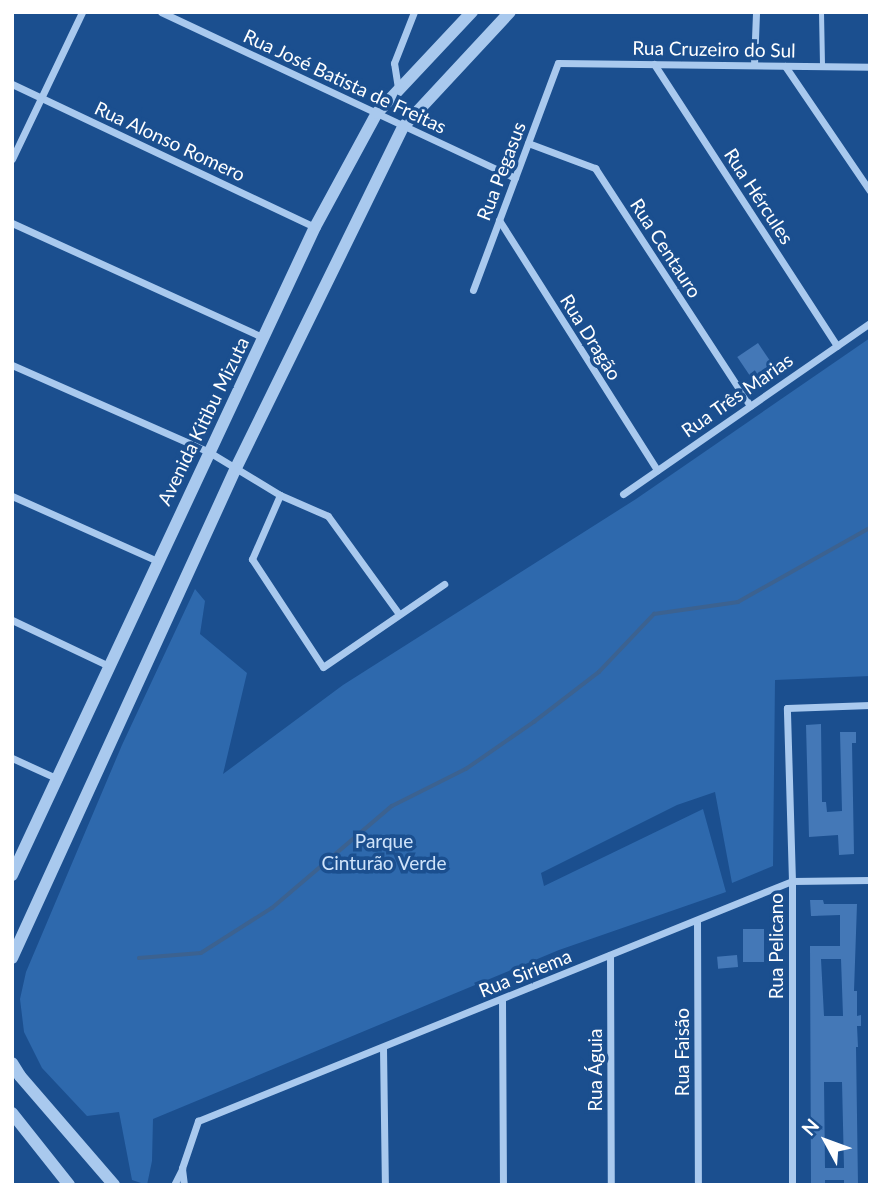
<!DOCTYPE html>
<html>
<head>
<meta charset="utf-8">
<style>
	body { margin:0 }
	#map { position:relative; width:882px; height:1197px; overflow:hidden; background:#1b4f8f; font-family:Lato,sans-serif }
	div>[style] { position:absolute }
	.green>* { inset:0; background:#2e69ad }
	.stream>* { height:3.5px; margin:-1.75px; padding:0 1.75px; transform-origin:1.75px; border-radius:1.75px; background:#3c6290 }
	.building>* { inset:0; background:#4478b7; transform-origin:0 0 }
	.service>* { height:5px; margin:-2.5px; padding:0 2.5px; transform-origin:2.5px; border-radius:2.5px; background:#a9c9ee }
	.minor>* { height:7px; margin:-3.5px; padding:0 3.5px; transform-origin:3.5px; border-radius:3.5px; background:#a9c9ee }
	.tertiary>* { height:12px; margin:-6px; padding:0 6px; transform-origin:6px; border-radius:6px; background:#a9c9ee }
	span { translate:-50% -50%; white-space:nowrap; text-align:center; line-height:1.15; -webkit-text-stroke:7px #1b4f8f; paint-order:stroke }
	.street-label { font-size:19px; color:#fff }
	.park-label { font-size:19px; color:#cfe3fa }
	.frame { position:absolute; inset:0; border:14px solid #fff; pointer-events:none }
	.north { position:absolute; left:791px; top:1106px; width:70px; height:70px; -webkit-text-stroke:5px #1b4f8f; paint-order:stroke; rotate:311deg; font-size:19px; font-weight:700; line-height:28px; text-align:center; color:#fff }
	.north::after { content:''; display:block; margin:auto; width:24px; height:32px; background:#fff; clip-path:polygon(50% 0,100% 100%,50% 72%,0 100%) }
</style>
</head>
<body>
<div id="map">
	<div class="green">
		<i style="clip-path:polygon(870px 338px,870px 676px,775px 680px,773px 866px,732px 883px,715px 792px,677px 805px,541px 873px,544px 886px,703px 809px,726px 892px,559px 950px,153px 1119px,152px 1161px,147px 1185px,132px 1180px,119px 1112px,87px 1116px,42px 1068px,24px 1032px,20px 999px,26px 972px,122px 745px,195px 589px,205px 601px,200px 634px,247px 673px,223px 774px,343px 685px,636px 499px)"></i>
	</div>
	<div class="stream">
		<i style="left:139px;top:958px;width:62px;rotate:-4.6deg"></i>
		<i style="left:201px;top:953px;width:84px;rotate:-32.4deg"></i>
		<i style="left:272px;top:908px;width:157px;rotate:-40.4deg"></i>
		<i style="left:392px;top:806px;width:83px;rotate:-26.6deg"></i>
		<i style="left:466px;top:769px;width:83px;rotate:-34.7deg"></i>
		<i style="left:534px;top:722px;width:82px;rotate:-37.6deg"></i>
		<i style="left:599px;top:672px;width:80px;rotate:-46.5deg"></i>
		<i style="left:654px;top:614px;width:85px;rotate:-8.1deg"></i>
		<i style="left:738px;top:602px;width:151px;rotate:-29.3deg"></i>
	</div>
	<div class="building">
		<i style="left:758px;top:343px;width:32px;height:25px;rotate:56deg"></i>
		<i style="clip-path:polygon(821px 724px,822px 802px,826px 802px,827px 812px,842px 811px,840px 732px,856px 732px,856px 743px,852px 743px,854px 854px,839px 855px,838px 835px,809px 837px,806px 725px)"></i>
		<i style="clip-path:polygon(evenodd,810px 900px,823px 900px,824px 904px,857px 904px,854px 991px,857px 991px,857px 1016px,861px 1015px,861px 1026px,857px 1026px,858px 1047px,856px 1047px,858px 1185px,844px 1185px,844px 1180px,825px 1180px,825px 1185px,811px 1185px,810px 946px,840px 946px,840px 915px,811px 916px,810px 900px,821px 959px,841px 959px,843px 1016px,824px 1016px,821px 959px,810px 900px,824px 1082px,842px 1082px,844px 1168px,825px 1168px,824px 1082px)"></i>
		<i style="left:743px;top:929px;width:21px;height:33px"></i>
		<i style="left:737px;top:955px;width:12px;height:20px;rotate:85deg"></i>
	</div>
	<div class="service">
		<i style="left:821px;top:12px;width:54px;rotate:88.9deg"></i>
	</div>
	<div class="minor">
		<i style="left:161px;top:12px;width:391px;rotate:25.1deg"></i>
		<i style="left:654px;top:64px;width:336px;rotate:57deg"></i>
		<i style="left:754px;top:65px;width:53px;rotate:-87.8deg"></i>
		<i style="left:785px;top:66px;width:151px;rotate:55.8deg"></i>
		<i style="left:12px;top:84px;width:335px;rotate:25.3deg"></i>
		<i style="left:398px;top:88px;width:25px;rotate:-99deg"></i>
		<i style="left:394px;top:63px;width:55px;rotate:-68.6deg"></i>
		<i style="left:528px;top:143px;width:72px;rotate:20.5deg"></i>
		<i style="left:595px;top:168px;width:284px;rotate:56.9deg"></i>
		<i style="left:12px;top:159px;width:163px;rotate:-64.5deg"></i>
		<i style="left:499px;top:220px;width:296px;rotate:57.7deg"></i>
		<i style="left:12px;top:223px;width:277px;rotate:24.5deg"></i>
		<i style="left:473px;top:290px;width:242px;rotate:-69.5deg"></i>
		<i style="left:558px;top:63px;width:312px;rotate:0.7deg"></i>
		<i style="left:12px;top:365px;width:215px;rotate:23.8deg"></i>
		<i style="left:209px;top:452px;width:83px;rotate:31.2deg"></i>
		<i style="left:280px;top:495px;width:52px;rotate:23.6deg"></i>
		<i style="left:328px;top:516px;width:121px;rotate:54.1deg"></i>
		<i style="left:623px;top:494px;width:300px;rotate:-34.7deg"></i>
		<i style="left:280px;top:495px;width:70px;rotate:113.6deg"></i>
		<i style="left:252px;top:559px;width:129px;rotate:56.7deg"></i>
		<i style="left:323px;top:667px;width:147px;rotate:-34.4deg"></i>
		<i style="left:12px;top:496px;width:159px;rotate:24.1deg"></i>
		<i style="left:12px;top:620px;width:107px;rotate:25.4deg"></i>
		<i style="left:12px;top:758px;width:51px;rotate:24.5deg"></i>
		<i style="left:697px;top:920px;width:265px;rotate:89.8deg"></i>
		<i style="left:610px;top:955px;width:230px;rotate:89.8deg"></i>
		<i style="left:502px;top:999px;width:186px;rotate:89.7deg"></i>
		<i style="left:383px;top:1048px;width:137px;rotate:89.2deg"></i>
		<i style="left:174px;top:1185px;width:18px;rotate:-63deg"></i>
		<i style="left:184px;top:1185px;width:17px;rotate:-97deg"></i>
		<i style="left:182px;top:1168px;width:50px;rotate:-71.2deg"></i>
		<i style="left:198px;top:1121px;width:641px;rotate:-22deg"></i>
		<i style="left:792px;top:881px;width:78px;rotate:-0.7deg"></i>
		<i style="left:792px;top:1185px;width:304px;rotate:-90deg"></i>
		<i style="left:792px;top:881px;width:173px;rotate:-91.7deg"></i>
		<i style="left:787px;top:708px;width:83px;rotate:-2.1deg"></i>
	</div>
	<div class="tertiary">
		<i style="left:12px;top:875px;width:715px;rotate:-64.94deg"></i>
		<i style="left:315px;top:227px;width:130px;rotate:-61.5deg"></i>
		<i style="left:377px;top:113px;width:139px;rotate:-46.8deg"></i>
		<i style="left:12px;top:958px;width:537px;rotate:-65.44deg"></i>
		<i style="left:235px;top:470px;width:382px;rotate:-63.9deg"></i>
		<i style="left:403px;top:127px;width:157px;rotate:-47.1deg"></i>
		<i style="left:12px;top:1063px;width:15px;rotate:58deg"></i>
		<i style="left:20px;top:1076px;width:144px;rotate:49.2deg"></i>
		<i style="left:12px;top:1113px;width:92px;rotate:51.6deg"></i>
	</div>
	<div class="street-label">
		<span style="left:714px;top:49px;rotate:1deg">Rua Cruzeiro do Sul</span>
		<span style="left:345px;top:81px;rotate:25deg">Rua José Batista de Freitas</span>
		<span style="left:170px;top:141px;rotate:25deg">Rua Alonso Romero</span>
		<span style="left:501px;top:171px;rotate:-69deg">Rua Pegasus</span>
		<span style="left:759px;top:196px;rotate:57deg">Rua Hércules</span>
		<span style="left:666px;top:248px;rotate:57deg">Rua Centauro</span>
		<span style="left:591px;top:337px;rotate:58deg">Rua Dragão</span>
		<span style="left:737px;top:395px;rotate:-35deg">Rua Três Marias</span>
		<span style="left:203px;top:421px;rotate:-64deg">Avenida Kitibu Mizuta</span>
		<span style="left:776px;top:946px;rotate:-90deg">Rua Pelicano</span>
		<span style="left:525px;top:973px;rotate:-22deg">Rua Siriema</span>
		<span style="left:682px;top:1052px;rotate:-90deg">Rua Faisão</span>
		<span style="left:595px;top:1070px;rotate:-90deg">Rua Águia</span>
	</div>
	<div class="park-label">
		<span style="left:384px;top:852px">Parque<br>Cinturão Verde</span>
	</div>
	<div class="frame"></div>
	<div class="north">N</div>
</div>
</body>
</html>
